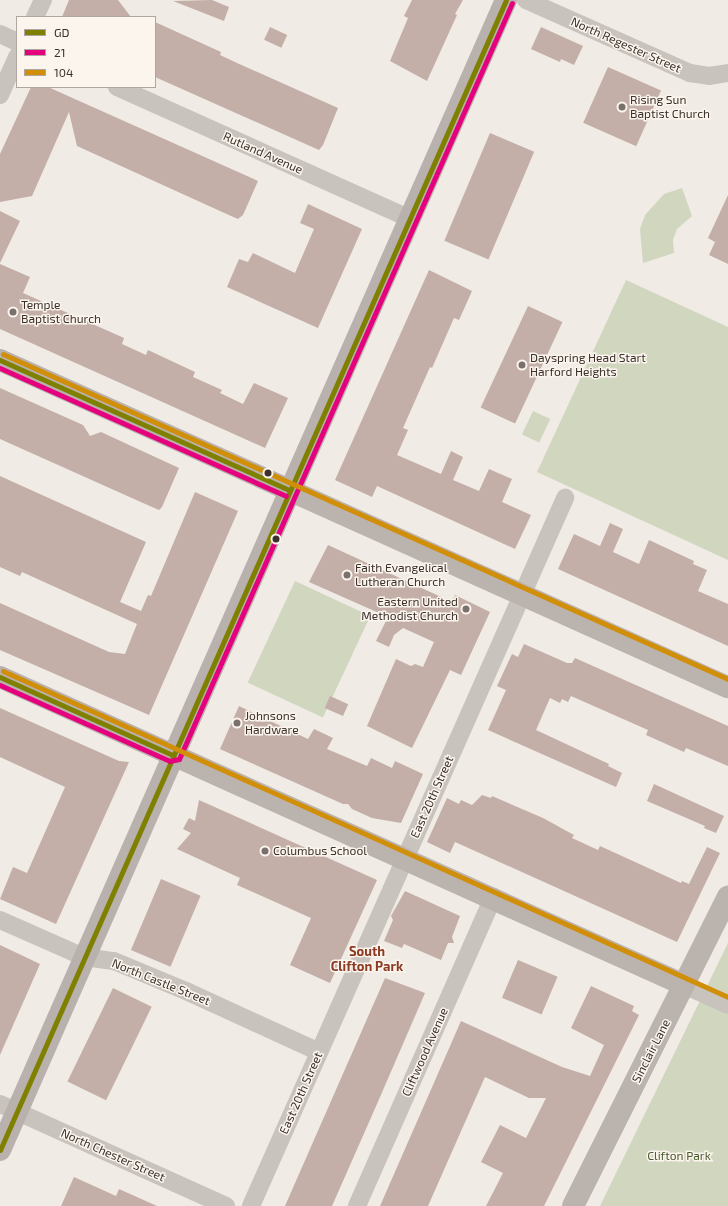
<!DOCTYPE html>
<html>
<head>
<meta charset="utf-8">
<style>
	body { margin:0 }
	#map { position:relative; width:728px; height:1206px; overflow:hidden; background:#f0ebe5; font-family:"Exo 2",sans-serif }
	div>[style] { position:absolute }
	.green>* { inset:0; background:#d1d6bf; transform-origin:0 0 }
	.building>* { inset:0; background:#c3afa7; transform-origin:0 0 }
	.minor>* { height:18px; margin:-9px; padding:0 9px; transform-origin:9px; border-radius:9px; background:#c9c3be }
	.secondary>* { height:22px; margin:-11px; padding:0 11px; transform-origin:11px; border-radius:11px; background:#bab3ae }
	.primary>* { height:22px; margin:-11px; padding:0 11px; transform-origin:11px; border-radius:11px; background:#b8b1ad }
	.bus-1>* { height:5px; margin:-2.5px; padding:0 2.5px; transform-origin:2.5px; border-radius:2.5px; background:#808000 }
	.bus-2>* { height:5px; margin:-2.5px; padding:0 2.5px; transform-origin:2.5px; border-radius:2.5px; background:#e5007d }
	.bus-3>* { height:5px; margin:-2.5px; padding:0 2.5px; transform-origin:2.5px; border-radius:2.5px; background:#d18e09 }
	.dots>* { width:11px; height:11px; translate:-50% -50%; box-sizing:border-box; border:2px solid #fbf5ee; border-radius:50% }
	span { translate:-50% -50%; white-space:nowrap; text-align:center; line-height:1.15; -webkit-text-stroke:3px #fbf5ee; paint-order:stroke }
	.street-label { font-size:12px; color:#3b302b }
	.poi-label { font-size:12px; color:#3b302b }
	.left { translate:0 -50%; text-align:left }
	.right { translate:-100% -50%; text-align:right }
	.park-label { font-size:12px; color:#4a5a2e }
	.neighbourhood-label { font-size:13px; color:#8c3b22; font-weight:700 }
	.legend { position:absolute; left:16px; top:16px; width:140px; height:72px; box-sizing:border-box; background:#fbf5ee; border:1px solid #aea6a0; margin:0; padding:5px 7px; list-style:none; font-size:12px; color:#3b302b }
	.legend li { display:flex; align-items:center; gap:8px; height:20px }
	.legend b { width:20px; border:1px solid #aea6a0 }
</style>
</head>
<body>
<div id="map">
	<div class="green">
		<i style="clip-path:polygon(682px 188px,692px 216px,677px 229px,673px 240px,674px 253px,643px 263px,640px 229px,645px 215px,664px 194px)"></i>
		<i style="clip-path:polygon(626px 280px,728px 327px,728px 560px,537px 472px)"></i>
		<i style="left:533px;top:411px;width:19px;height:26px;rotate:25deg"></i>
		<i style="left:295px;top:581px;width:83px;height:112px;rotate:25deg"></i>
		<i style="clip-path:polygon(728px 943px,728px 1206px,600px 1206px)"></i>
	</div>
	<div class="building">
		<i style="clip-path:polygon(69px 0,118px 0,131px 17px,62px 17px)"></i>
		<i style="clip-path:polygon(212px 0,229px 7px,224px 21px,173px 1px)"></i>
		<i style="clip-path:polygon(412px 0,463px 0,455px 14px,457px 15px,427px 81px,390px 61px,408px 18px,404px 16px)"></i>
		<i style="clip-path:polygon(155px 22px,221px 52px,220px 55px,237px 63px,338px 108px,323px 145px,319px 150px,155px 77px)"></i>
		<i style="left:270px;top:27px;width:19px;height:14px;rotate:25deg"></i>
		<i style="clip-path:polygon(541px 27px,583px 46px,574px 65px,561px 59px,560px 62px,531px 49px)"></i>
		<i style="left:608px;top:67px;width:58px;height:61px;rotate:24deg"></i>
		<i style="clip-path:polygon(31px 87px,48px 87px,258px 181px,243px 215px,238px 219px,231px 216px,77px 146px,69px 112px,32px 196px,0 202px,0 154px)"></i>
		<i style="left:490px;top:133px;width:48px;height:117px;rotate:23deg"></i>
		<i style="clip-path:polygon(728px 195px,728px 264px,709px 255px,715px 242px,708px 238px)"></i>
		<i style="clip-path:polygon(308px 204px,362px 229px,318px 328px,227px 287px,239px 259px,248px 262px,253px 253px,295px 273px,314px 229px,300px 223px)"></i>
		<i style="clip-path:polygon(0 211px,20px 221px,0 263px)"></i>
		<i style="clip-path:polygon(0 264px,30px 277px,23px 293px,124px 338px,122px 344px,146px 355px,148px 350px,195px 372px,193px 377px,222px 390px,220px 393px,243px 404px,254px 383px,288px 398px,265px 448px,0 329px)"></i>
		<i style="clip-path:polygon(429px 270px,472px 291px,459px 320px,454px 318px,432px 368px,430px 367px,403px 428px,408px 430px,397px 455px,441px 474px,451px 451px,463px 457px,453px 480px,479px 491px,489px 469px,512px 479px,502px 502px,531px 515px,515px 549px,377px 486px,372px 497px,335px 480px)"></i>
		<i style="left:528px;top:306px;width:38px;height:112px;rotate:25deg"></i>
		<i style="clip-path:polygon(0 388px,83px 425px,90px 436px,101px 432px,179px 468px,162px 507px,159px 510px,143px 503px,0 439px)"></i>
		<i style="clip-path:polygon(0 476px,146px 542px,120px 602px,141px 611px,148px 595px,151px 596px,195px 492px,238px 511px,149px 715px,0 650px,0 603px,109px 652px,125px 654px,137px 624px,22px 572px,20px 576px,0 567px)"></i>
		<i style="clip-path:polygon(610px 523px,623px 529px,613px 552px,639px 564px,649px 540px,694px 561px,693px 564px,707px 570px,698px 591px,728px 604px,728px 646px,558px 569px,574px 534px,600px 546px)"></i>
		<i style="clip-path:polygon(328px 545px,452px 602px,455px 595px,490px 612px,461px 675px,450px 670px,412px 748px,367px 726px,396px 659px,411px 666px,415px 664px,423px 667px,434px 642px,403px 628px,394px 635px,389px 647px,376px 641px,388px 617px,309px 582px)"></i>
		<i style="clip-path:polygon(524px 644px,567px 663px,572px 663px,575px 658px,728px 726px,728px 766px,686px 748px,684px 752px,646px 735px,648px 730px,571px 696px,568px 702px,562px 699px,560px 703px,550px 698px,536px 730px,609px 764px,608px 766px,622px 773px,616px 787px,488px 730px,506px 690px,497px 686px,512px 654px,518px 657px)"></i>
		<i style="left:330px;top:696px;width:20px;height:13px;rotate:24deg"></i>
		<i style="clip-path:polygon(239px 706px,308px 739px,314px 729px,333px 738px,327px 749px,367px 766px,371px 758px,392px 768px,395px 761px,423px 774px,401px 823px,372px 818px,352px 809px,348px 804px,343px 804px,220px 749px)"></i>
		<i style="clip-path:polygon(0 708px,119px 761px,129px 762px,56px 924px,0 899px,13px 867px,27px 873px,65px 787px,0 757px)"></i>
		<i style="clip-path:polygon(654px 784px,724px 816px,716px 833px,704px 828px,705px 826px,647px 801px)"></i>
		<i style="clip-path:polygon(482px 795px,491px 798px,492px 796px,543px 818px,574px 835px,572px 838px,598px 850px,600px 846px,681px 883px,682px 881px,689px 884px,707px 847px,720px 853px,677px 942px,455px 842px,450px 853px,427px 842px,447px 798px,459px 804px,461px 800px,472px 805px)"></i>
		<i style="clip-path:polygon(199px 800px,377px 880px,330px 983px,290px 965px,311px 918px,237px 885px,240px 878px,177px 849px,191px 833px,183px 829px,189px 818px,195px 821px)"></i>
		<i style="left:161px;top:879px;width:43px;height:77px;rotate:23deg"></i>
		<i style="clip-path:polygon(405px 891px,460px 916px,452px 937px,454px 943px,448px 943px,441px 960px,404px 944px,402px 948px,384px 941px,393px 920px,391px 916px)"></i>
		<i style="clip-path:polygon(0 945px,40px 964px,0 1055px)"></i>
		<i style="left:518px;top:960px;width:43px;height:41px;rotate:23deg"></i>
		<i style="clip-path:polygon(385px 978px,425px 993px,377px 1104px,332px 1206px,285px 1206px)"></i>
		<i style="clip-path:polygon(591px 986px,634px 1006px,632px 1011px,639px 1015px,544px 1206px,486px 1206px,503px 1173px,481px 1162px,500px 1125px,526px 1138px,546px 1098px,529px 1098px,485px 1077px,428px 1206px,380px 1206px,461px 1021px,562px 1067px,590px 1076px,604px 1045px,571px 1028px)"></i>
		<i style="left:113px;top:988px;width:43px;height:104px;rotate:26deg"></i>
		<i style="clip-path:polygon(74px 1177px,116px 1196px,119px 1189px,157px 1206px,61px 1206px)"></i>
	</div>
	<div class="minor">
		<i style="left:526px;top:0;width:180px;rotate:24deg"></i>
		<i style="left:690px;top:73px;width:19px;rotate:9deg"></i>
		<i style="left:709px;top:76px;width:19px;rotate:-9deg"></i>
		<i style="left:35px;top:17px;width:19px;rotate:-65deg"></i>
		<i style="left:0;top:34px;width:19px;rotate:25deg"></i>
		<i style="left:117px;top:87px;width:320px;rotate:24.2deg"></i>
		<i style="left:0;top:95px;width:42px;rotate:-65.9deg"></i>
		<i style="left:0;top:920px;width:92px;rotate:23.8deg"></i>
		<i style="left:84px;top:957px;width:30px;rotate:8deg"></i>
		<i style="left:114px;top:961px;width:78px;rotate:22.6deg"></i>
		<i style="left:186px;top:991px;width:146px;rotate:24.6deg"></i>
		<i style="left:684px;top:985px;width:48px;rotate:24.4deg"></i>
		<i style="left:0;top:1104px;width:248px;rotate:24.3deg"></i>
		<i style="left:251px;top:1206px;width:775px;rotate:-66.08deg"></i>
		<i style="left:357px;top:1206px;width:338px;rotate:-66.2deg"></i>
	</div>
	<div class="secondary">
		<i style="left:289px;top:490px;width:481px;rotate:24.2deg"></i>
		<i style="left:173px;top:755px;width:560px;rotate:24.23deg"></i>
		<i style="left:573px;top:1206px;width:346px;rotate:-63.4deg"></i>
	</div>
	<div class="primary">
		<i style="left:0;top:360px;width:317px;rotate:24.2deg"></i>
		<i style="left:0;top:677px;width:190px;rotate:24.3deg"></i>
		<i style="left:0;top:1150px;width:1256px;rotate:-66.25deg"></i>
	</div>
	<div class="bus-1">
		<i style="left:0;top:360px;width:317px;rotate:24.2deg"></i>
		<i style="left:0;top:677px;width:190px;rotate:24.3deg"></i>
		<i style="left:0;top:1150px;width:1256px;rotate:-66.25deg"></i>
	</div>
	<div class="bus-2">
		<i style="left:0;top:368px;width:313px;rotate:24.1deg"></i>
		<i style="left:0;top:685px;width:186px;rotate:24.1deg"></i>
		<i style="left:170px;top:761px;width:9px;rotate:-13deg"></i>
		<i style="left:179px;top:759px;width:826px;rotate:-66.23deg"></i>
	</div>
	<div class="bus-3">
		<i style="left:3px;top:354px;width:795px;rotate:24.15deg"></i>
		<i style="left:3px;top:671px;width:795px;rotate:24.21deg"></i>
	</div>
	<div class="dots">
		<i style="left:622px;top:107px;background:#7a716c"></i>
		<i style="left:13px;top:312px;background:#7a716c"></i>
		<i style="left:522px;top:365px;background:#7a716c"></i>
		<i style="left:268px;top:473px;background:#3b302b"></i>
		<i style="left:276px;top:539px;background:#3b302b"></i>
		<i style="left:347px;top:575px;background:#7a716c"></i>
		<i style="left:466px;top:609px;background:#7a716c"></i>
		<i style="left:237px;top:723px;background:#7a716c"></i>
		<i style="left:265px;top:851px;background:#7a716c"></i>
	</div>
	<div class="street-label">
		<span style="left:626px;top:45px;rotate:24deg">North Regester Street</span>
		<span style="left:263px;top:153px;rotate:24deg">Rutland Avenue</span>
		<span style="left:432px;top:797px;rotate:-66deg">East 20th Street</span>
		<span style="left:161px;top:982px;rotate:22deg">North Castle Street</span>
		<span style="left:651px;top:1051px;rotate:-63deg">Sinclair Lane</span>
		<span style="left:425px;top:1052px;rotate:-66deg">Cliftwood Avenue</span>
		<span style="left:301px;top:1093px;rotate:-66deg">East 20th Street</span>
		<span style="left:113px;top:1155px;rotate:24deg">North Chester Street</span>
	</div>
	<div class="poi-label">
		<span class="left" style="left:630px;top:107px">Rising Sun<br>Baptist Church</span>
		<span class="left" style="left:21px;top:312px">Temple<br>Baptist Church</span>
		<span class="left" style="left:530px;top:365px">Dayspring Head Start<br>Harford Heights</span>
		<span class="left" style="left:355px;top:575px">Faith Evangelical<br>Lutheran Church</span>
		<span class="right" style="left:458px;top:609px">Eastern United<br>Methodist Church</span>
		<span class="left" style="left:245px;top:723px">Johnsons<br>Hardware</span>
		<span class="left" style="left:273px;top:851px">Columbus School</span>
	</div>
	<div class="park-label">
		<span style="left:679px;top:1156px">Clifton Park</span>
	</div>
	<div class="neighbourhood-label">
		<span style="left:367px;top:959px">South<br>Clifton Park</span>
	</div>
	<ul class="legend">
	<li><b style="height:5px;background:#808000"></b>GD</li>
	<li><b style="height:5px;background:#e5007d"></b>21</li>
	<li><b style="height:5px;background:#d18e09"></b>104</li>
	</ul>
</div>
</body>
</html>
